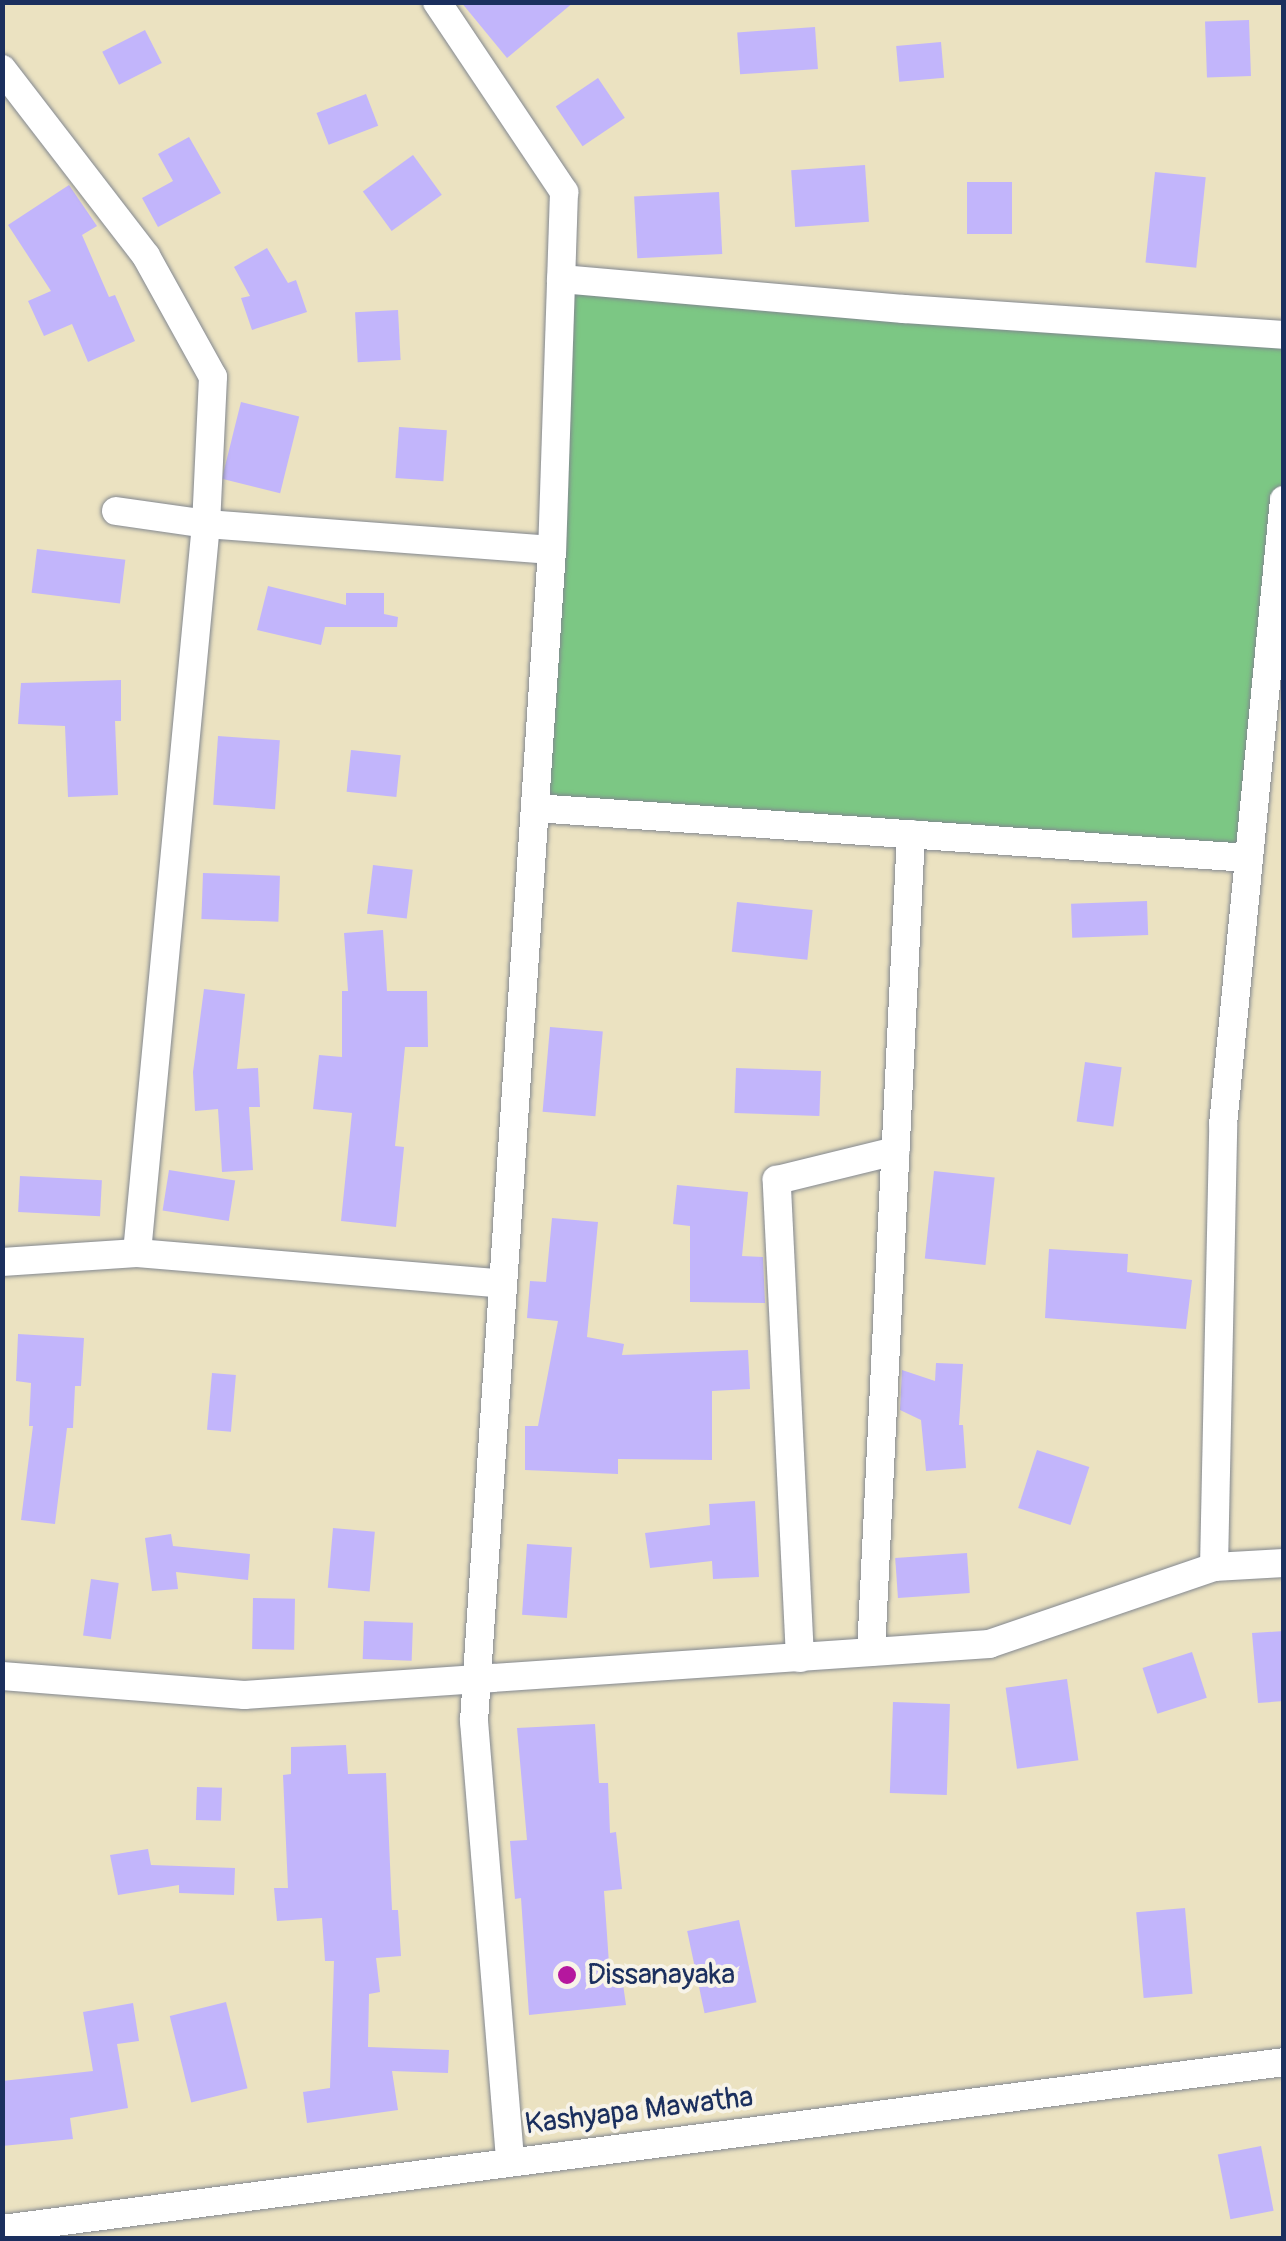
<!DOCTYPE html>
<html>
<head>
<meta charset="utf-8">
<style>
	body { margin:0 }
	#map { position:relative; width:1286px; height:2241px; overflow:hidden; background:#ebe2c1; font-family:Pangolin,sans-serif }
	div>[style] { position:absolute }
	.green>* { inset:0; background:#7cc784 }
	.building>* { inset:0; background:#c2b5fb; transform-origin:0 0 }
	.roads { filter:drop-shadow(0 0 2px #838890) drop-shadow(0 0 2px #838890) }
	.street>* { height:28px; margin:-14px; padding:0 14px; transform-origin:14px; border-radius:14px; background:#fff }
	.dots>* { width:28px; height:28px; translate:-50% -50%; box-sizing:border-box; border:5px solid #f7f3e8; border-radius:50% }
	span { translate:-50% -50%; white-space:nowrap; text-align:center; line-height:1.15; -webkit-text-stroke:8px #f7f3e8; paint-order:stroke }
	.poi-label { font-size:30px; color:#1b2f5e }
	.left { translate:0 -50%; text-align:left }
	.street-label { font-size:30px; color:#1b2f5e }
	.frame { position:absolute; inset:0; border:5px solid #1b2f5e; pointer-events:none }
</style>
</head>
<body>
<div id="map">
	<div class="green">
		<i style="clip-path:polygon(561px 279px,1283px 335px,1283px 510px,1248px 858px,535px 808px)"></i>
	</div>
	<div class="building">
		<i style="clip-path:polygon(461px 2px,574px 2px,507px 58px)"></i>
		<i style="left:1249px;top:20px;width:56px;height:44px;rotate:88deg"></i>
		<i style="left:815px;top:27px;width:42px;height:78px;rotate:86deg"></i>
		<i style="left:145px;top:30px;width:37px;height:48px;rotate:63deg"></i>
		<i style="left:941px;top:42px;width:36px;height:45px;rotate:85deg"></i>
		<i style="left:598px;top:78px;width:48px;height:51px;rotate:56deg"></i>
		<i style="left:366px;top:94px;width:34px;height:53px;rotate:69deg"></i>
		<i style="clip-path:polygon(189px 137px,221px 193px,158px 227px,142px 198px,173px 181px,158px 154px)"></i>
		<i style="left:413px;top:155px;width:49px;height:62px;rotate:54deg"></i>
		<i style="left:865px;top:165px;width:57px;height:74px;rotate:86deg"></i>
		<i style="left:1155px;top:172px;width:51px;height:91px;rotate:6deg"></i>
		<i style="left:967px;top:182px;width:45px;height:52px"></i>
		<i style="clip-path:polygon(69px 185px,97px 226px,82px 235px,109px 297px,115px 295px,135px 341px,88px 362px,72px 324px,44px 336px,28px 301px,51px 291px,8px 225px)"></i>
		<i style="left:719px;top:192px;width:62px;height:85px;rotate:87deg"></i>
		<i style="clip-path:polygon(267px 248px,288px 283px,296px 280px,307px 312px,252px 330px,241px 298px,250px 296px,234px 267px)"></i>
		<i style="left:398px;top:310px;width:50px;height:43px;rotate:87deg"></i>
		<i style="left:241px;top:402px;width:60px;height:79px;rotate:14deg"></i>
		<i style="left:399px;top:427px;width:48px;height:51px;rotate:4deg"></i>
		<i style="left:37px;top:549px;width:89px;height:44px;rotate:7deg"></i>
		<i style="clip-path:polygon(268px 586px,346px 605px,346px 593px,384px 593px,384px 614px,398px 617px,397px 627px,325px 627px,321px 645px,257px 630px)"></i>
		<i style="clip-path:polygon(121px 680px,121px 721px,115px 721px,118px 795px,68px 797px,65px 726px,18px 724px,21px 683px)"></i>
		<i style="left:218px;top:736px;width:62px;height:69px;rotate:4deg"></i>
		<i style="left:351px;top:750px;width:50px;height:42px;rotate:6deg"></i>
		<i style="left:373px;top:865px;width:40px;height:49px;rotate:7deg"></i>
		<i style="left:203px;top:873px;width:77px;height:46px;rotate:2deg"></i>
		<i style="left:1147px;top:901px;width:34px;height:76px;rotate:88deg"></i>
		<i style="left:737px;top:902px;width:76px;height:50px;rotate:6deg"></i>
		<i style="clip-path:polygon(383px 930px,387px 991px,427px 991px,428px 1047px,405px 1047px,395px 1146px,404px 1147px,396px 1227px,341px 1221px,352px 1113px,313px 1109px,319px 1055px,342px 1057px,342px 991px,348px 991px,344px 933px)"></i>
		<i style="clip-path:polygon(204px 989px,245px 994px,237px 1069px,258px 1068px,260px 1107px,249px 1107px,253px 1170px,222px 1172px,218px 1109px,195px 1111px,193px 1072px)"></i>
		<i style="left:550px;top:1027px;width:53px;height:85px;rotate:5deg"></i>
		<i style="left:1085px;top:1062px;width:37px;height:60px;rotate:8deg"></i>
		<i style="left:736px;top:1068px;width:85px;height:45px;rotate:2deg"></i>
		<i style="left:169px;top:1170px;width:67px;height:41px;rotate:9deg"></i>
		<i style="left:934px;top:1171px;width:61px;height:88px;rotate:6deg"></i>
		<i style="left:20px;top:1176px;width:82px;height:36px;rotate:3deg"></i>
		<i style="clip-path:polygon(677px 1185px,748px 1192px,742px 1256px,763px 1257px,765px 1303px,690px 1302px,690px 1226px,673px 1224px)"></i>
		<i style="clip-path:polygon(552px 1218px,598px 1222px,587px 1337px,624px 1344px,622px 1355px,748px 1350px,750px 1389px,712px 1391px,712px 1460px,618px 1459px,618px 1474px,525px 1470px,525px 1426px,538px 1426px,558px 1321px,527px 1318px,530px 1281px,546px 1282px)"></i>
		<i style="clip-path:polygon(1049px 1249px,1128px 1254px,1127px 1272px,1192px 1280px,1186px 1329px,1045px 1318px)"></i>
		<i style="clip-path:polygon(18px 1334px,84px 1338px,81px 1386px,75px 1386px,73px 1428px,67px 1428px,55px 1524px,21px 1520px,33px 1426px,29px 1426px,31px 1383px,16px 1381px)"></i>
		<i style="clip-path:polygon(936px 1363px,963px 1364px,959px 1425px,963px 1425px,966px 1468px,926px 1471px,921px 1420px,900px 1410px,902px 1370px,935px 1381px)"></i>
		<i style="left:212px;top:1373px;width:24px;height:57px;rotate:5deg"></i>
		<i style="left:1037px;top:1450px;width:55px;height:61px;rotate:18deg"></i>
		<i style="clip-path:polygon(755px 1501px,759px 1577px,713px 1579px,712px 1561px,650px 1568px,645px 1533px,710px 1525px,709px 1504px)"></i>
		<i style="left:333px;top:1528px;width:42px;height:60px;rotate:5deg"></i>
		<i style="clip-path:polygon(171px 1534px,173px 1546px,250px 1554px,248px 1580px,176px 1572px,178px 1589px,152px 1591px,145px 1538px)"></i>
		<i style="left:527px;top:1544px;width:45px;height:71px;rotate:4deg"></i>
		<i style="left:967px;top:1553px;width:40px;height:72px;rotate:86deg"></i>
		<i style="left:91px;top:1579px;width:28px;height:57px;rotate:8deg"></i>
		<i style="left:253px;top:1598px;width:42px;height:51px;rotate:1deg"></i>
		<i style="left:364px;top:1621px;width:49px;height:38px;rotate:2deg"></i>
		<i style="clip-path:polygon(1284px 1631px,1284px 1701px,1258px 1703px,1252px 1633px)"></i>
		<i style="left:1192px;top:1652px;width:48px;height:52px;rotate:72deg"></i>
		<i style="left:1067px;top:1679px;width:82px;height:62px;rotate:82deg"></i>
		<i style="left:893px;top:1702px;width:57px;height:91px;rotate:2deg"></i>
		<i style="clip-path:polygon(595px 1724px,599px 1783px,608px 1783px,610px 1833px,616px 1832px,622px 1889px,604px 1891px,610px 1978px,622px 1977px,626px 2005px,529px 2015px,521px 1898px,515px 1899px,510px 1841px,527px 1840px,517px 1728px)"></i>
		<i style="clip-path:polygon(346px 1745px,348px 1774px,386px 1773px,392px 1910px,398px 1910px,401px 1956px,376px 1958px,380px 1992px,369px 1994px,368px 2047px,449px 2050px,448px 2073px,392px 2071px,398px 2110px,307px 2123px,303px 2092px,330px 2088px,334px 1961px,325px 1961px,322px 1918px,277px 1921px,274px 1888px,288px 1888px,283px 1775px,291px 1774px,291px 1747px)"></i>
		<i style="left:197px;top:1787px;width:25px;height:33px;rotate:2deg"></i>
		<i style="clip-path:polygon(148px 1849px,151px 1865px,235px 1868px,234px 1895px,179px 1893px,179px 1885px,118px 1895px,110px 1855px)"></i>
		<i style="left:1185px;top:1908px;width:86px;height:49px;rotate:85deg"></i>
		<i style="left:739px;top:1920px;width:84px;height:53px;rotate:78deg"></i>
		<i style="left:226px;top:2002px;width:89px;height:58px;rotate:76deg"></i>
		<i style="clip-path:polygon(133px 2003px,139px 2041px,117px 2044px,128px 2108px,70px 2118px,73px 2139px,2px 2146px,2px 2081px,93px 2071px,83px 2012px)"></i>
		<i style="left:1261px;top:2146px;width:66px;height:44px;rotate:79deg"></i>
	</div>
	<div class="roads">
		<div class="street">
			<i style="left:437px;top:2px;width:229px;rotate:56.2deg"></i>
			<i style="left:564px;top:192px;width:358px;rotate:91.9deg"></i>
			<i style="left:552px;top:550px;width:1174px;rotate:93.81deg"></i>
			<i style="left:474px;top:1721px;width:440px;rotate:85.3deg"></i>
			<i style="left:2px;top:69px;width:236px;rotate:52.4deg"></i>
			<i style="left:146px;top:256px;width:138px;rotate:61deg"></i>
			<i style="left:213px;top:377px;width:147px;rotate:92.7deg"></i>
			<i style="left:206px;top:524px;width:732px;rotate:95.41deg"></i>
			<i style="left:561px;top:279px;width:344px;rotate:5deg"></i>
			<i style="left:904px;top:309px;width:381px;rotate:3.9deg"></i>
			<i style="left:116px;top:511px;width:91px;rotate:8.2deg"></i>
			<i style="left:206px;top:524px;width:347px;rotate:4.3deg"></i>
			<i style="left:535px;top:808px;width:715px;rotate:4.01deg"></i>
			<i style="left:2px;top:1262px;width:135px;rotate:-3.8deg"></i>
			<i style="left:137px;top:1253px;width:367px;rotate:4.8deg"></i>
			<i style="left:1214px;top:1567px;width:442px;rotate:-88.8deg"></i>
			<i style="left:1223px;top:1125px;width:628px;rotate:-84.43deg"></i>
			<i style="left:871px;top:1652px;width:819px;rotate:-87.2deg"></i>
			<i style="left:800px;top:1658px;width:479px;rotate:-92.8deg"></i>
			<i style="left:777px;top:1180px;width:122px;rotate:-13.8deg"></i>
			<i style="left:2px;top:1676px;width:243px;rotate:4.5deg"></i>
			<i style="left:244px;top:1695px;width:747px;rotate:-3.92deg"></i>
			<i style="left:989px;top:1644px;width:238px;rotate:-18.9deg"></i>
			<i style="left:1214px;top:1567px;width:70px;rotate:-3.3deg"></i>
			<i style="left:2px;top:2229px;width:1293px;rotate:-7.42deg"></i>
		</div>
	</div>
	<div class="dots">
		<i style="left:567px;top:1975px;background:#b5179e"></i>
	</div>
	<div class="poi-label">
		<span class="left" style="left:587px;top:1975px">Dissanayaka</span>
	</div>
	<div class="street-label">
		<span style="left:639px;top:2111px;rotate:-7deg">Kashyapa Mawatha</span>
	</div>
	<div class="frame"></div>
</div>
</body>
</html>
